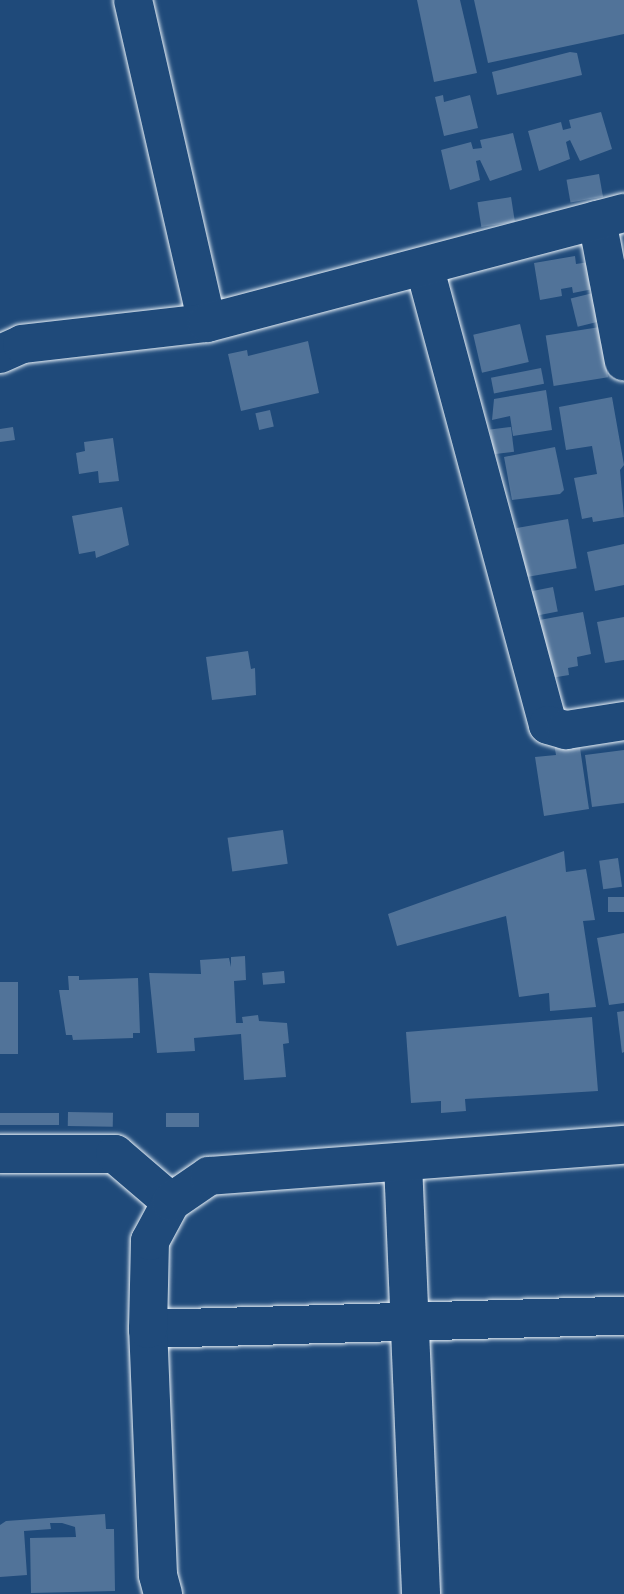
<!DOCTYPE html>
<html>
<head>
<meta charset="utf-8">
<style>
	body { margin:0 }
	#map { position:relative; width:624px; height:1594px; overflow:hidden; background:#1f4a7a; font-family:"Architects Daughter",sans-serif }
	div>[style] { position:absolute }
	.building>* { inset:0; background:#517399; transform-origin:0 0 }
	.roads { filter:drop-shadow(0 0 2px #e8f1f8) drop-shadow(0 0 2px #e8f1f8) }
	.minor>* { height:38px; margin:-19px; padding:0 19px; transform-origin:19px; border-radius:19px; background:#1f4a7a }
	span { translate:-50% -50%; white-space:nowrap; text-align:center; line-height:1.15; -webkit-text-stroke:5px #1f4a7a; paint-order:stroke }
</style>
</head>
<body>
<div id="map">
	<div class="building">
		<i style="clip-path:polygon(417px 0,460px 0,477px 73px,434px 82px)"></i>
		<i style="clip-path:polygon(474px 0,624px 0,624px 34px,488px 63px)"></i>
		<i style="clip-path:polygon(570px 52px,577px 53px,582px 75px,497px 95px,492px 72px)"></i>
		<i style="clip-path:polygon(443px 95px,444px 102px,470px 95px,478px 128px,444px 136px,435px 97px)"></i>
		<i style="clip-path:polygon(601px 112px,612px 149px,580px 161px,570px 140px,566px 142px,570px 159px,539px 171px,528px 131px,561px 122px,563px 130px,571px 128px,569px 120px)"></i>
		<i style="clip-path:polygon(513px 133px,522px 170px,490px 181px,480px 160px,476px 161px,480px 180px,450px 190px,441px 150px,471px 142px,473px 149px,482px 148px,480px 140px)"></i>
		<i style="left:599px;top:174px;width:23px;height:33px;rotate:80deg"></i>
		<i style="left:511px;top:197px;width:25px;height:34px;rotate:81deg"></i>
		<i style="clip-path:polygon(575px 256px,576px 264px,589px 262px,593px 289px,573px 293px,572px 287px,561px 289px,562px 296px,540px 300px,534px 263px)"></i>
		<i style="left:593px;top:293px;width:29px;height:23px;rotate:76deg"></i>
		<i style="left:520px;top:324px;width:39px;height:48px;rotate:77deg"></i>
		<i style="left:600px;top:327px;width:51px;height:55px;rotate:81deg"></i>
		<i style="clip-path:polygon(308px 341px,319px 393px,241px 411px,228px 354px,247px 350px,248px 356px)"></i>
		<i style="left:541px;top:368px;width:16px;height:51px;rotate:79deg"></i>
		<i style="clip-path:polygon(546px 390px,552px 430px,513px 436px,510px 416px,492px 420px,494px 399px)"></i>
		<i style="clip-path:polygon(612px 397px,624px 465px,620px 470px,624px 517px,593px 522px,592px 517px,582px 519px,574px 478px,597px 474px,592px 446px,566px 450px,559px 407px)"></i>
		<i style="left:270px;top:410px;width:17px;height:15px;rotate:77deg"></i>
		<i style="clip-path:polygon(13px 427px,15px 440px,0 442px,0 429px)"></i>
		<i style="left:511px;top:427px;width:25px;height:21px;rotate:83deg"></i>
		<i style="clip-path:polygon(113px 438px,119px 481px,99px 483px,98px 471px,79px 474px,76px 453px,85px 451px,84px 442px)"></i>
		<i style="clip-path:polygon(555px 447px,564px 490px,560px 494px,512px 500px,504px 457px)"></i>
		<i style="clip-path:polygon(122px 507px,129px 545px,96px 558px,95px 551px,79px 554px,72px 516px)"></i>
		<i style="left:568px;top:519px;width:50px;height:52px;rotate:80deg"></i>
		<i style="clip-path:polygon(624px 544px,624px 585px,595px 591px,587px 552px)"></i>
		<i style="left:553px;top:587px;width:25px;height:26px;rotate:79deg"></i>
		<i style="clip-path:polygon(583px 612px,591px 654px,577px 657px,578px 666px,568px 668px,569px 675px,545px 679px,534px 621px)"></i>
		<i style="clip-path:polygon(624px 617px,624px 660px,605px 663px,597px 622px)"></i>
		<i style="clip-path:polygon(248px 651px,251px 669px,255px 668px,256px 695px,212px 700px,206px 657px)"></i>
		<i style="clip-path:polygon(578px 734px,589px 809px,544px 816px,535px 757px,556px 755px,553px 738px)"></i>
		<i style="clip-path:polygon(624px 750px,624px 803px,592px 807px,585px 755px)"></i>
		<i style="left:283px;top:830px;width:34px;height:56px;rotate:82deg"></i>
		<i style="clip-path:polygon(564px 851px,566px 872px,586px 869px,595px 920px,583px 921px,596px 1007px,550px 1011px,549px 993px,519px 997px,506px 916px,397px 946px,388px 914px)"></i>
		<i style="left:618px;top:858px;width:29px;height:19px;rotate:82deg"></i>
		<i style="left:624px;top:897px;width:15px;height:16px;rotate:90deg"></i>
		<i style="clip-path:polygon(624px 933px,624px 1003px,609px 1005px,597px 938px)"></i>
		<i style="clip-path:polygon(245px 956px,246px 980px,234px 981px,236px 1023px,243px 1023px,242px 1017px,258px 1015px,259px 1021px,287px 1023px,289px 1043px,283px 1044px,286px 1077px,244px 1080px,241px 1034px,194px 1038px,195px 1051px,157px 1053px,149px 973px,201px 974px,200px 960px,229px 958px,231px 967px,231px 957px)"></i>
		<i style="left:284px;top:971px;width:12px;height:22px;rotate:85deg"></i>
		<i style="clip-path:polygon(68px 976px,79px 976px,79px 980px,138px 978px,140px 1033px,133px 1033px,133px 1038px,73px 1040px,72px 1035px,66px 1035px,59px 990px,69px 990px)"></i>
		<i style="left:0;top:982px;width:18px;height:72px"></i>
		<i style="clip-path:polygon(624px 1011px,624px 1052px,622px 1053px,617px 1012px)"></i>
		<i style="clip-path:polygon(592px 1017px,598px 1091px,465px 1099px,466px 1111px,441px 1113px,441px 1101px,411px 1103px,406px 1032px)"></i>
		<i style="left:68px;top:1112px;width:45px;height:14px;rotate:1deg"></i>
		<i style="left:59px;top:1113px;width:12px;height:59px;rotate:90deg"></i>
		<i style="left:166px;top:1113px;width:33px;height:14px"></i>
		<i style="clip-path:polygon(105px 1514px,106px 1529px,114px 1529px,115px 1591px,31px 1593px,30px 1538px,76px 1537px,75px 1527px,62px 1523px,50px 1523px,51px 1529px,24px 1531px,27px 1575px,0 1577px,0 1525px,6px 1521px)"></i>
	</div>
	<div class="roads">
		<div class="minor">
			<i style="left:133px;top:0;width:331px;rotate:77.1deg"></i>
			<i style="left:597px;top:220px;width:144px;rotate:79.2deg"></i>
			<i style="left:425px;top:269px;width:472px;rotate:74.9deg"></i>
			<i style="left:548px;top:725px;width:19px;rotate:16deg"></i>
			<i style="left:566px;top:730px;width:59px;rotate:-8.8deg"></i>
			<i style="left:0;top:354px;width:24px;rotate:-24deg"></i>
			<i style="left:22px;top:344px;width:186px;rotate:-6.5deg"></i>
			<i style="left:207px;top:323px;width:431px;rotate:-14.8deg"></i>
			<i style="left:0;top:1154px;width:115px"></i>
			<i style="left:115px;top:1154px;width:74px;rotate:40.6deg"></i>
			<i style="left:403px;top:1163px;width:431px;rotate:87.6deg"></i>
			<i style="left:148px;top:1329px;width:476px;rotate:-1.6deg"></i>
			<i style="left:163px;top:1594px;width:20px;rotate:-105deg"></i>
			<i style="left:158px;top:1575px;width:246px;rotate:-92.3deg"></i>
			<i style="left:148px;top:1329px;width:88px;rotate:-88.7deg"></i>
			<i style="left:150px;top:1241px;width:44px;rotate:-61.7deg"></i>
			<i style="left:171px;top:1202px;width:46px;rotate:-34.4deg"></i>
			<i style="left:209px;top:1176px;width:416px;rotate:-4.3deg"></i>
		</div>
	</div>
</div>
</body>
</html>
